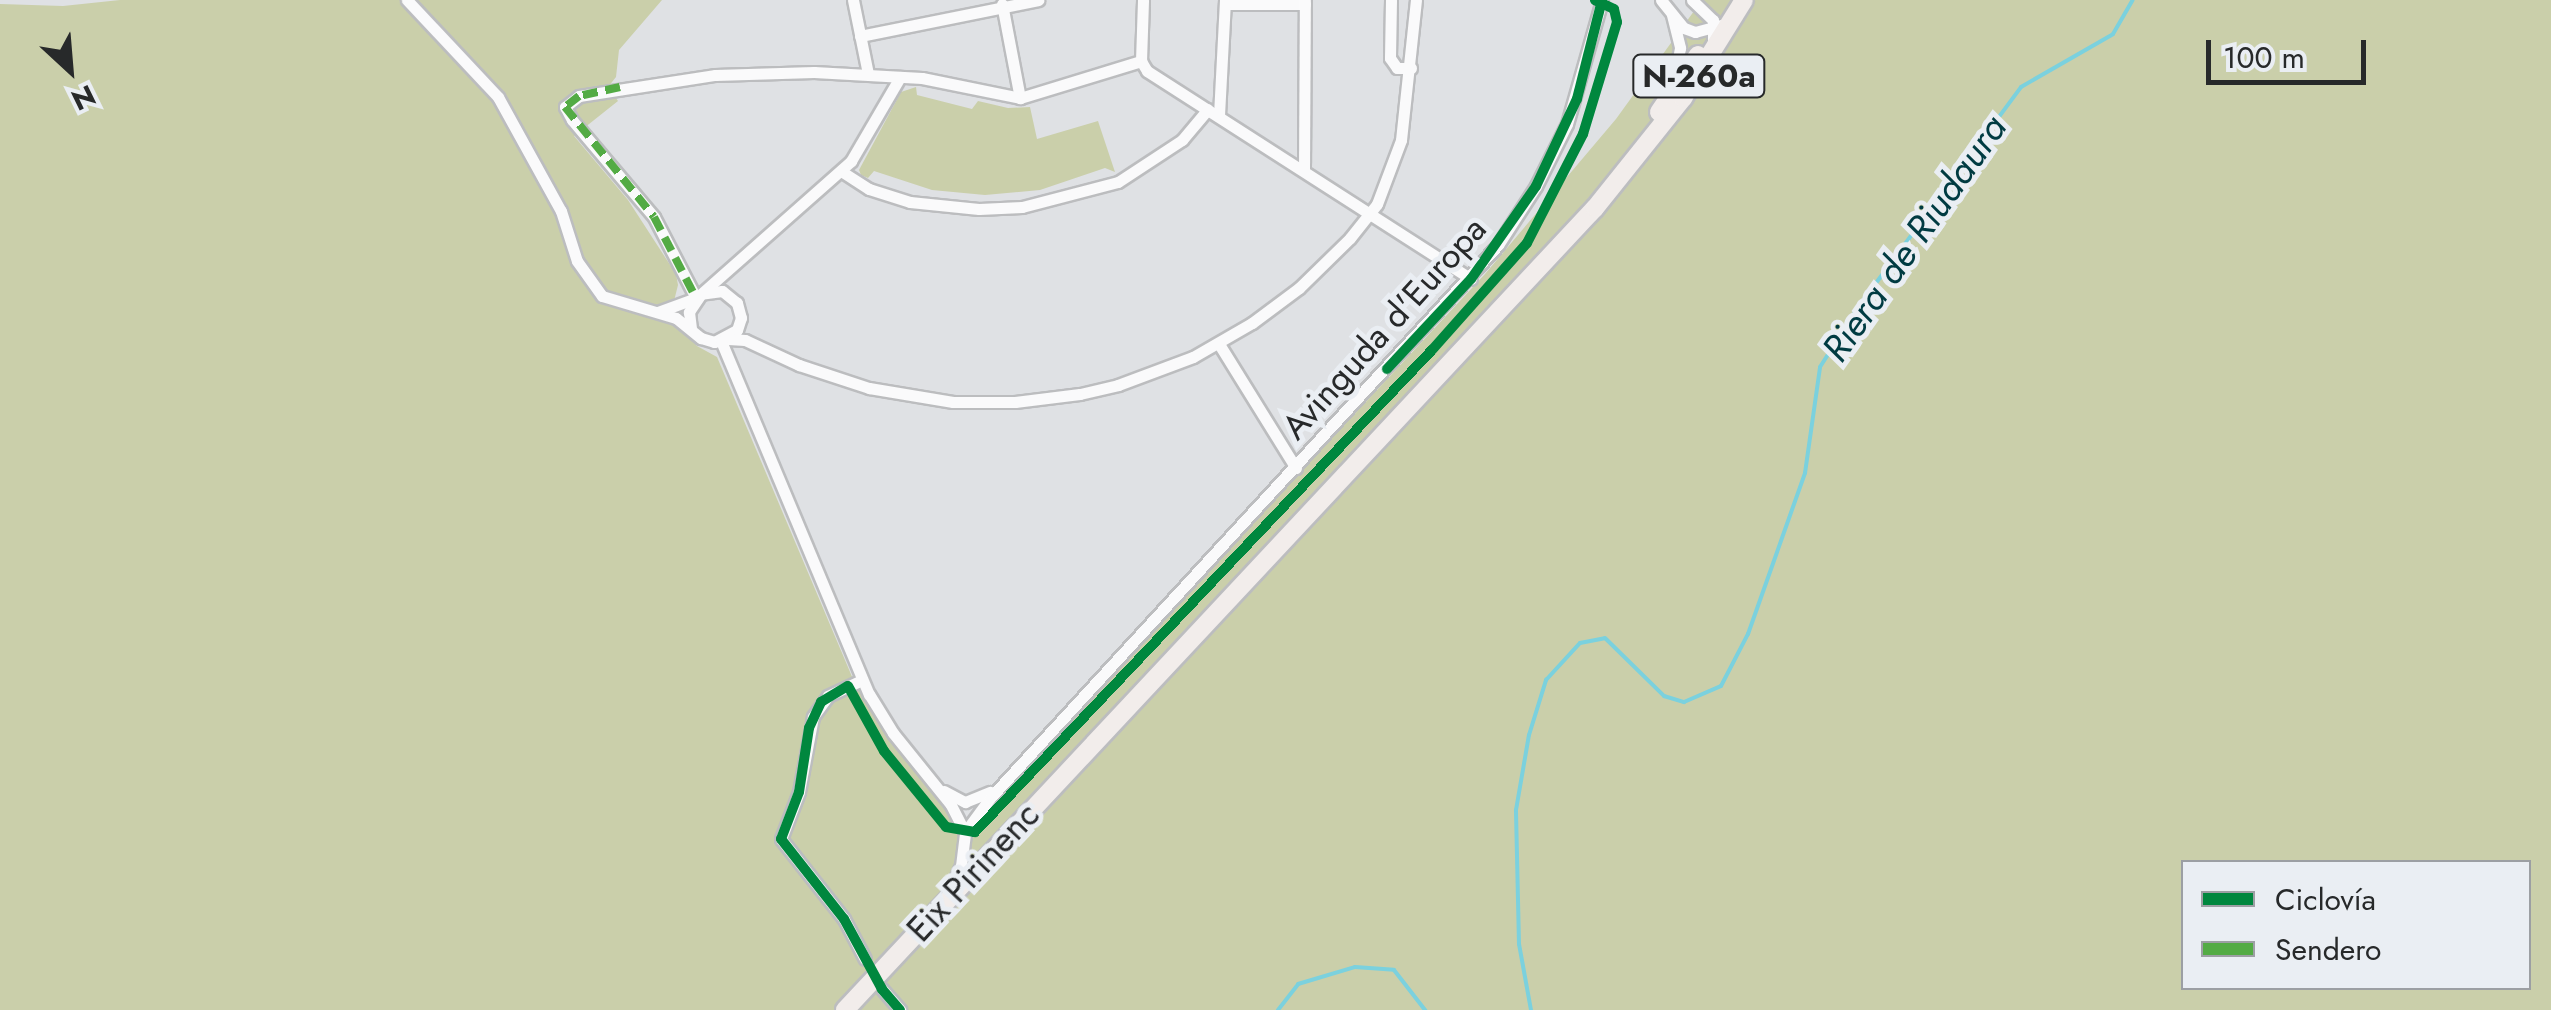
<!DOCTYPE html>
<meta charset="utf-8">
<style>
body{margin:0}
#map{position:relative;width:2551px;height:1010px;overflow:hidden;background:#dfe1e4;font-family:Jost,sans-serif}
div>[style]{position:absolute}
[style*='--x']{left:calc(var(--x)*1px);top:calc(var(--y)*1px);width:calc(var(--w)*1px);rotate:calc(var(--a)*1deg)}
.green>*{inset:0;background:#cacfaa}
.stream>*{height:4px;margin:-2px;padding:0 2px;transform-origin:2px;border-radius:2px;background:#7bd1de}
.roads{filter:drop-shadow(2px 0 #bcbdbf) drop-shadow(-2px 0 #bcbdbf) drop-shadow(0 2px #bcbdbf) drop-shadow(0 -2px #bcbdbf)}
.street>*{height:11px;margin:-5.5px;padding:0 5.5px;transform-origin:5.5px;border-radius:5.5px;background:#fafafb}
.primary>*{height:18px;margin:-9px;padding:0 9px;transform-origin:9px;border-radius:9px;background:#f2edeb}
.quiet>*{height:8px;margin-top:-4px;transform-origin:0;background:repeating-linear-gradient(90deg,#53ab44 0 15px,transparent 0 23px)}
.cycleway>*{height:10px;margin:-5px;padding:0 5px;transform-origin:5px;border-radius:5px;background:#00873e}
span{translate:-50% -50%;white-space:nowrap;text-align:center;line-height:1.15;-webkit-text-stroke:10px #eaeef3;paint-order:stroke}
.shield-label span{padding:2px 8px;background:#eaeef3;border:2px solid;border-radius:8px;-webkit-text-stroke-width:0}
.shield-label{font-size:32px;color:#27292a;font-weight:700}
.street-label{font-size:35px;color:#27292a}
.water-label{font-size:38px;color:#003b42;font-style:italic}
.legend{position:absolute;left:2181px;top:860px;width:350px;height:130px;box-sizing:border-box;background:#eaeef3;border:2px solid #9c9fa3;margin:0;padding:12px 18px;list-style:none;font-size:30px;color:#27292a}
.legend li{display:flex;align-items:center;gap:20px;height:50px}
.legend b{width:50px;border:2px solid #9c9fa3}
.north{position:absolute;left:20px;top:20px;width:100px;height:100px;-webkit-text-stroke:8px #eaeef3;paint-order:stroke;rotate:154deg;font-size:28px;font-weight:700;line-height:40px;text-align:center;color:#27292a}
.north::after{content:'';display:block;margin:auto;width:35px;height:45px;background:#27292a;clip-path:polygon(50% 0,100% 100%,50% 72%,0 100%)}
.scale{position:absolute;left:2206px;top:40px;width:160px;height:45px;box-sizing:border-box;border:5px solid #27292a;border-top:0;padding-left:12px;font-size:30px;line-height:35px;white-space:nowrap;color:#27292a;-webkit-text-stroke:8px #eaeef3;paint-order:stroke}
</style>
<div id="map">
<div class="green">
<div style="clip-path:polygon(evenodd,120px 0,662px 0,619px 50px,616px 77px,608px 87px,618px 101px,574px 136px,628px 200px,676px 274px,678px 285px,672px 309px,679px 325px,697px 346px,717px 357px,853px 679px,889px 738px,965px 832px,1485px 274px,1616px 119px,1702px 0,2551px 0,2551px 1010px,0 1010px,0 4px,63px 6px,120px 0,2184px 862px,2528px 862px,2528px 988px,2184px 988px,2184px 862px)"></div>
<div style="clip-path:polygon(916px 87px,917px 95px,972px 109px,978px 101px,1008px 108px,1030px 107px,1037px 139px,1098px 121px,1115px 172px,1105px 168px,1040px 190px,985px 195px,932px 190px,874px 171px,868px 178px,861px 175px,859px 170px,901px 92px)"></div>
</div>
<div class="stream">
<div style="--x:1278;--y:1010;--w:33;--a:-52"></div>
<div style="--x:1298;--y:984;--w:59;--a:-16.6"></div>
<div style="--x:1355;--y:967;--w:39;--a:4"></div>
<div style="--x:1394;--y:970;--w:51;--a:52.2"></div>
<div style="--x:1531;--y:1010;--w:67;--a:-100.3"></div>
<div style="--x:1519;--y:944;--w:134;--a:-91.3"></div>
<div style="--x:1516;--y:810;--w:76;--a:-80.2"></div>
<div style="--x:1529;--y:735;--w:58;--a:-72.8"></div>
<div style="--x:1546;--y:680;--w:50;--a:-47.4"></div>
<div style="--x:1580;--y:643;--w:25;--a:-11"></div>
<div style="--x:1605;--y:638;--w:83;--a:44.5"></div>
<div style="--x:1664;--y:696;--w:21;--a:17"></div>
<div style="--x:1684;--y:702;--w:40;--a:-23.4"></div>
<div style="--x:1721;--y:686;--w:59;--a:-62.6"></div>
<div style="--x:1748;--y:634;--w:171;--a:-70.5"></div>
<div style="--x:1805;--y:473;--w:107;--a:-81.9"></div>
<div style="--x:1820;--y:367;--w:72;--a:-57.4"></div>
<div style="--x:1859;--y:306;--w:272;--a:-53.5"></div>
<div style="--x:2021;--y:87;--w:106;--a:-29.9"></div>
<div style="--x:2113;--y:34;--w:39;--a:-60"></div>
</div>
<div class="roads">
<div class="street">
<div style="--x:407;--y:0;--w:133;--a:46.8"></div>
<div style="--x:498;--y:97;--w:130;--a:61.1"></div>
<div style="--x:561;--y:211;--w:52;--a:72.3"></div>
<div style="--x:577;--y:261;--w:43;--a:54.5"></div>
<div style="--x:602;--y:296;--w:77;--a:16.6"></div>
<div style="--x:676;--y:318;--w:32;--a:39"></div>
<div style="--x:701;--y:338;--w:14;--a:17"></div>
<div style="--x:714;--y:342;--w:26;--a:-28"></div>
<div style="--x:737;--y:330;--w:13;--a:-72"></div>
<div style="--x:741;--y:318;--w:16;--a:-105"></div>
<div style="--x:737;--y:303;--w:19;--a:-141"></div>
<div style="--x:722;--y:291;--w:21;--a:172"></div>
<div style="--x:701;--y:294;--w:22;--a:124"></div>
<div style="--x:689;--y:312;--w:16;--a:83"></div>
<div style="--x:853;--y:0;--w:76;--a:78.5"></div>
<div style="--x:1391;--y:0;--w:58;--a:91"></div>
<div style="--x:1390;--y:58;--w:12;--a:55"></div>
<div style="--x:1397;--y:68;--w:14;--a:0"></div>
<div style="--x:1661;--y:0;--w:36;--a:51"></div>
<div style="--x:1684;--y:28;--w:12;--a:20"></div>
<div style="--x:1695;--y:32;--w:27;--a:-15"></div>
<div style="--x:1692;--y:0;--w:29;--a:44"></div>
<div style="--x:1713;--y:20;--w:21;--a:90"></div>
<div style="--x:1002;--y:4;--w:96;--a:79.2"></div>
<div style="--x:1225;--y:4;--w:80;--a:0"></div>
<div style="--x:1672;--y:15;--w:34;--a:76"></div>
<div style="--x:1680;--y:48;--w:33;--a:101"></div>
<div style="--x:860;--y:36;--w:182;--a:-11.4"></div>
<div style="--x:1141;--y:61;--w:12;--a:59"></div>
<div style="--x:1147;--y:71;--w:385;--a:32.7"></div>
<div style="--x:1141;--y:61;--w:61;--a:-88.1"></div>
<div style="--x:1219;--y:115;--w:115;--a:-87"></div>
<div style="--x:1304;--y:170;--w:170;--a:-89.7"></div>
<div style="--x:841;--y:171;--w:33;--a:33"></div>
<div style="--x:869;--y:189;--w:43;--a:17.6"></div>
<div style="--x:910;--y:202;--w:69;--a:5.8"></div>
<div style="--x:979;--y:209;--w:43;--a:-2.7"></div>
<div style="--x:1022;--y:207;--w:99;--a:-14.6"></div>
<div style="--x:1118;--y:182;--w:77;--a:-33.3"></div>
<div style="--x:1182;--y:140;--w:40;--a:-50"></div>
<div style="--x:703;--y:292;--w:198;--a:-41.5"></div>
<div style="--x:851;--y:161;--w:97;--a:-59.7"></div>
<div style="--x:658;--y:312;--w:40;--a:-20.2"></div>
<div style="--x:696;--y:298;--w:91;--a:-117.4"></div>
<div style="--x:654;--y:217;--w:127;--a:-130.2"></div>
<div style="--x:572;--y:120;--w:15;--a:-118"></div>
<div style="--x:565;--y:107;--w:18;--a:-38"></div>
<div style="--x:579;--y:96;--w:138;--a:-8.8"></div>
<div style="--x:715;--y:75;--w:99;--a:-1.7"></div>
<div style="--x:814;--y:72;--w:108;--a:3.2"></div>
<div style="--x:922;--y:78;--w:100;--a:11.5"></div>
<div style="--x:1020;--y:98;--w:127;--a:-17"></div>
<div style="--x:728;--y:339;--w:17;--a:3"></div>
<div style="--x:745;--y:340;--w:60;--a:24.8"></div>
<div style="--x:799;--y:365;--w:74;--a:18.2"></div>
<div style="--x:869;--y:388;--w:85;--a:9.5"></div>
<div style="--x:953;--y:402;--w:62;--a:0"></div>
<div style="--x:1015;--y:402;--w:65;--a:-7"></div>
<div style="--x:1080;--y:394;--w:39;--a:-13"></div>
<div style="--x:1118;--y:385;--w:80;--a:-20.5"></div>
<div style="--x:1193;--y:357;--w:68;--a:-30"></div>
<div style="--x:1252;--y:323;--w:59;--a:-36.7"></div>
<div style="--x:1299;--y:288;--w:71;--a:-44.4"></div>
<div style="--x:1350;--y:238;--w:43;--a:-51.5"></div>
<div style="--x:1377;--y:204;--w:68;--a:-69.4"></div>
<div style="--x:1401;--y:140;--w:141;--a:-83.9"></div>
<div style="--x:721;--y:341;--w:383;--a:67.3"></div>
<div style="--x:869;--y:694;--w:46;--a:58.4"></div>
<div style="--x:893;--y:733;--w:92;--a:51.1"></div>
<div style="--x:951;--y:805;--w:30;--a:63"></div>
<div style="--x:1219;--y:344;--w:146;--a:58.2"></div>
<div style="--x:862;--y:680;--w:38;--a:155"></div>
<div style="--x:828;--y:696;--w:26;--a:126"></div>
<div style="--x:813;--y:717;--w:76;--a:100.6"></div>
<div style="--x:799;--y:792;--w:50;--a:111"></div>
<div style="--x:781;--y:839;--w:102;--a:51.8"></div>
<div style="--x:844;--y:919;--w:45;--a:62.3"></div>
<div style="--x:944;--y:791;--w:24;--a:28"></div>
<div style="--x:965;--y:802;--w:27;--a:-22"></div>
<div style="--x:951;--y:888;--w:24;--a:-66"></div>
<div style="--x:961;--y:866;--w:34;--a:-83"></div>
<div style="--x:965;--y:832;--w:42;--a:-53.7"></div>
<div style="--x:990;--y:798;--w:751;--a:-47.43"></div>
<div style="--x:1498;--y:245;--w:70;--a:-57.2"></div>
<div style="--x:1536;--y:186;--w:69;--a:-63.4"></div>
<div style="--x:1567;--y:124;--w:129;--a:-74.2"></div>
<div style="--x:882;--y:989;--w:28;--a:49"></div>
</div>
<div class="primary">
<div style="--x:1659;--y:112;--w:69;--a:-55.6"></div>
<div style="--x:845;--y:1010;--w:1098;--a:-46.92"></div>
<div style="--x:1595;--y:208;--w:141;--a:-51.3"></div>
<div style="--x:1683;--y:98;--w:115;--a:-58.1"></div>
</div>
</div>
<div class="quiet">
<div style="--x:620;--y:87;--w:42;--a:167.6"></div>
<div style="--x:579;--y:96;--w:18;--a:142"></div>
<div style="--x:565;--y:107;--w:141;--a:51"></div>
<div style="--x:654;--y:217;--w:91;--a:62.6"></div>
</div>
<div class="cycleway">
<div style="--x:1387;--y:369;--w:123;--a:-47"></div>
<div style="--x:1471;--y:279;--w:113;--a:-55"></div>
<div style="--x:1536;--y:186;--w:96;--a:-64.8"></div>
<div style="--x:1577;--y:99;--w:102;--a:-75.8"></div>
<div style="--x:900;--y:1010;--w:28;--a:-131"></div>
<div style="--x:882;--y:989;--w:80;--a:-118.5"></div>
<div style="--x:844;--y:919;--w:102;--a:-128.2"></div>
<div style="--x:781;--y:839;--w:50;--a:-69"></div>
<div style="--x:799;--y:792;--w:65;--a:-81.1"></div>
<div style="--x:809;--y:728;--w:29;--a:-65"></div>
<div style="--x:821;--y:702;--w:31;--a:-31"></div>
<div style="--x:848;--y:686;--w:74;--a:61"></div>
<div style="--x:884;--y:751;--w:98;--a:50.8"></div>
<div style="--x:946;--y:827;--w:29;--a:10"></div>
<div style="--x:975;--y:832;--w:664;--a:-46.53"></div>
<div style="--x:1432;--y:350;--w:143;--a:-48.4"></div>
<div style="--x:1527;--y:243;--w:123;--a:-62.8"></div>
<div style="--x:1583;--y:134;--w:117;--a:-73.1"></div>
<div style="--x:1617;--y:22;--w:13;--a:-103"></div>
<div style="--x:1614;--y:9;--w:21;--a:-155"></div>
</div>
<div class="shield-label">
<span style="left:1699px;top:76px">N-260a</span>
</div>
<div class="street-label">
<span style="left:1384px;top:328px;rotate:-48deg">Avinguda d'Europa</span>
<span style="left:973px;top:872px;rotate:-47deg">Eix Pirinenc</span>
</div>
<div class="water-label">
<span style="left:1914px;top:238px;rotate:-55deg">Riera de Riudaura</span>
</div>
<ul class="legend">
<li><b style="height:12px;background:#00873e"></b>Ciclovía</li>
<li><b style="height:12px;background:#53ab44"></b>Sendero</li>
</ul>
<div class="north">N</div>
<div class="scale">100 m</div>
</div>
